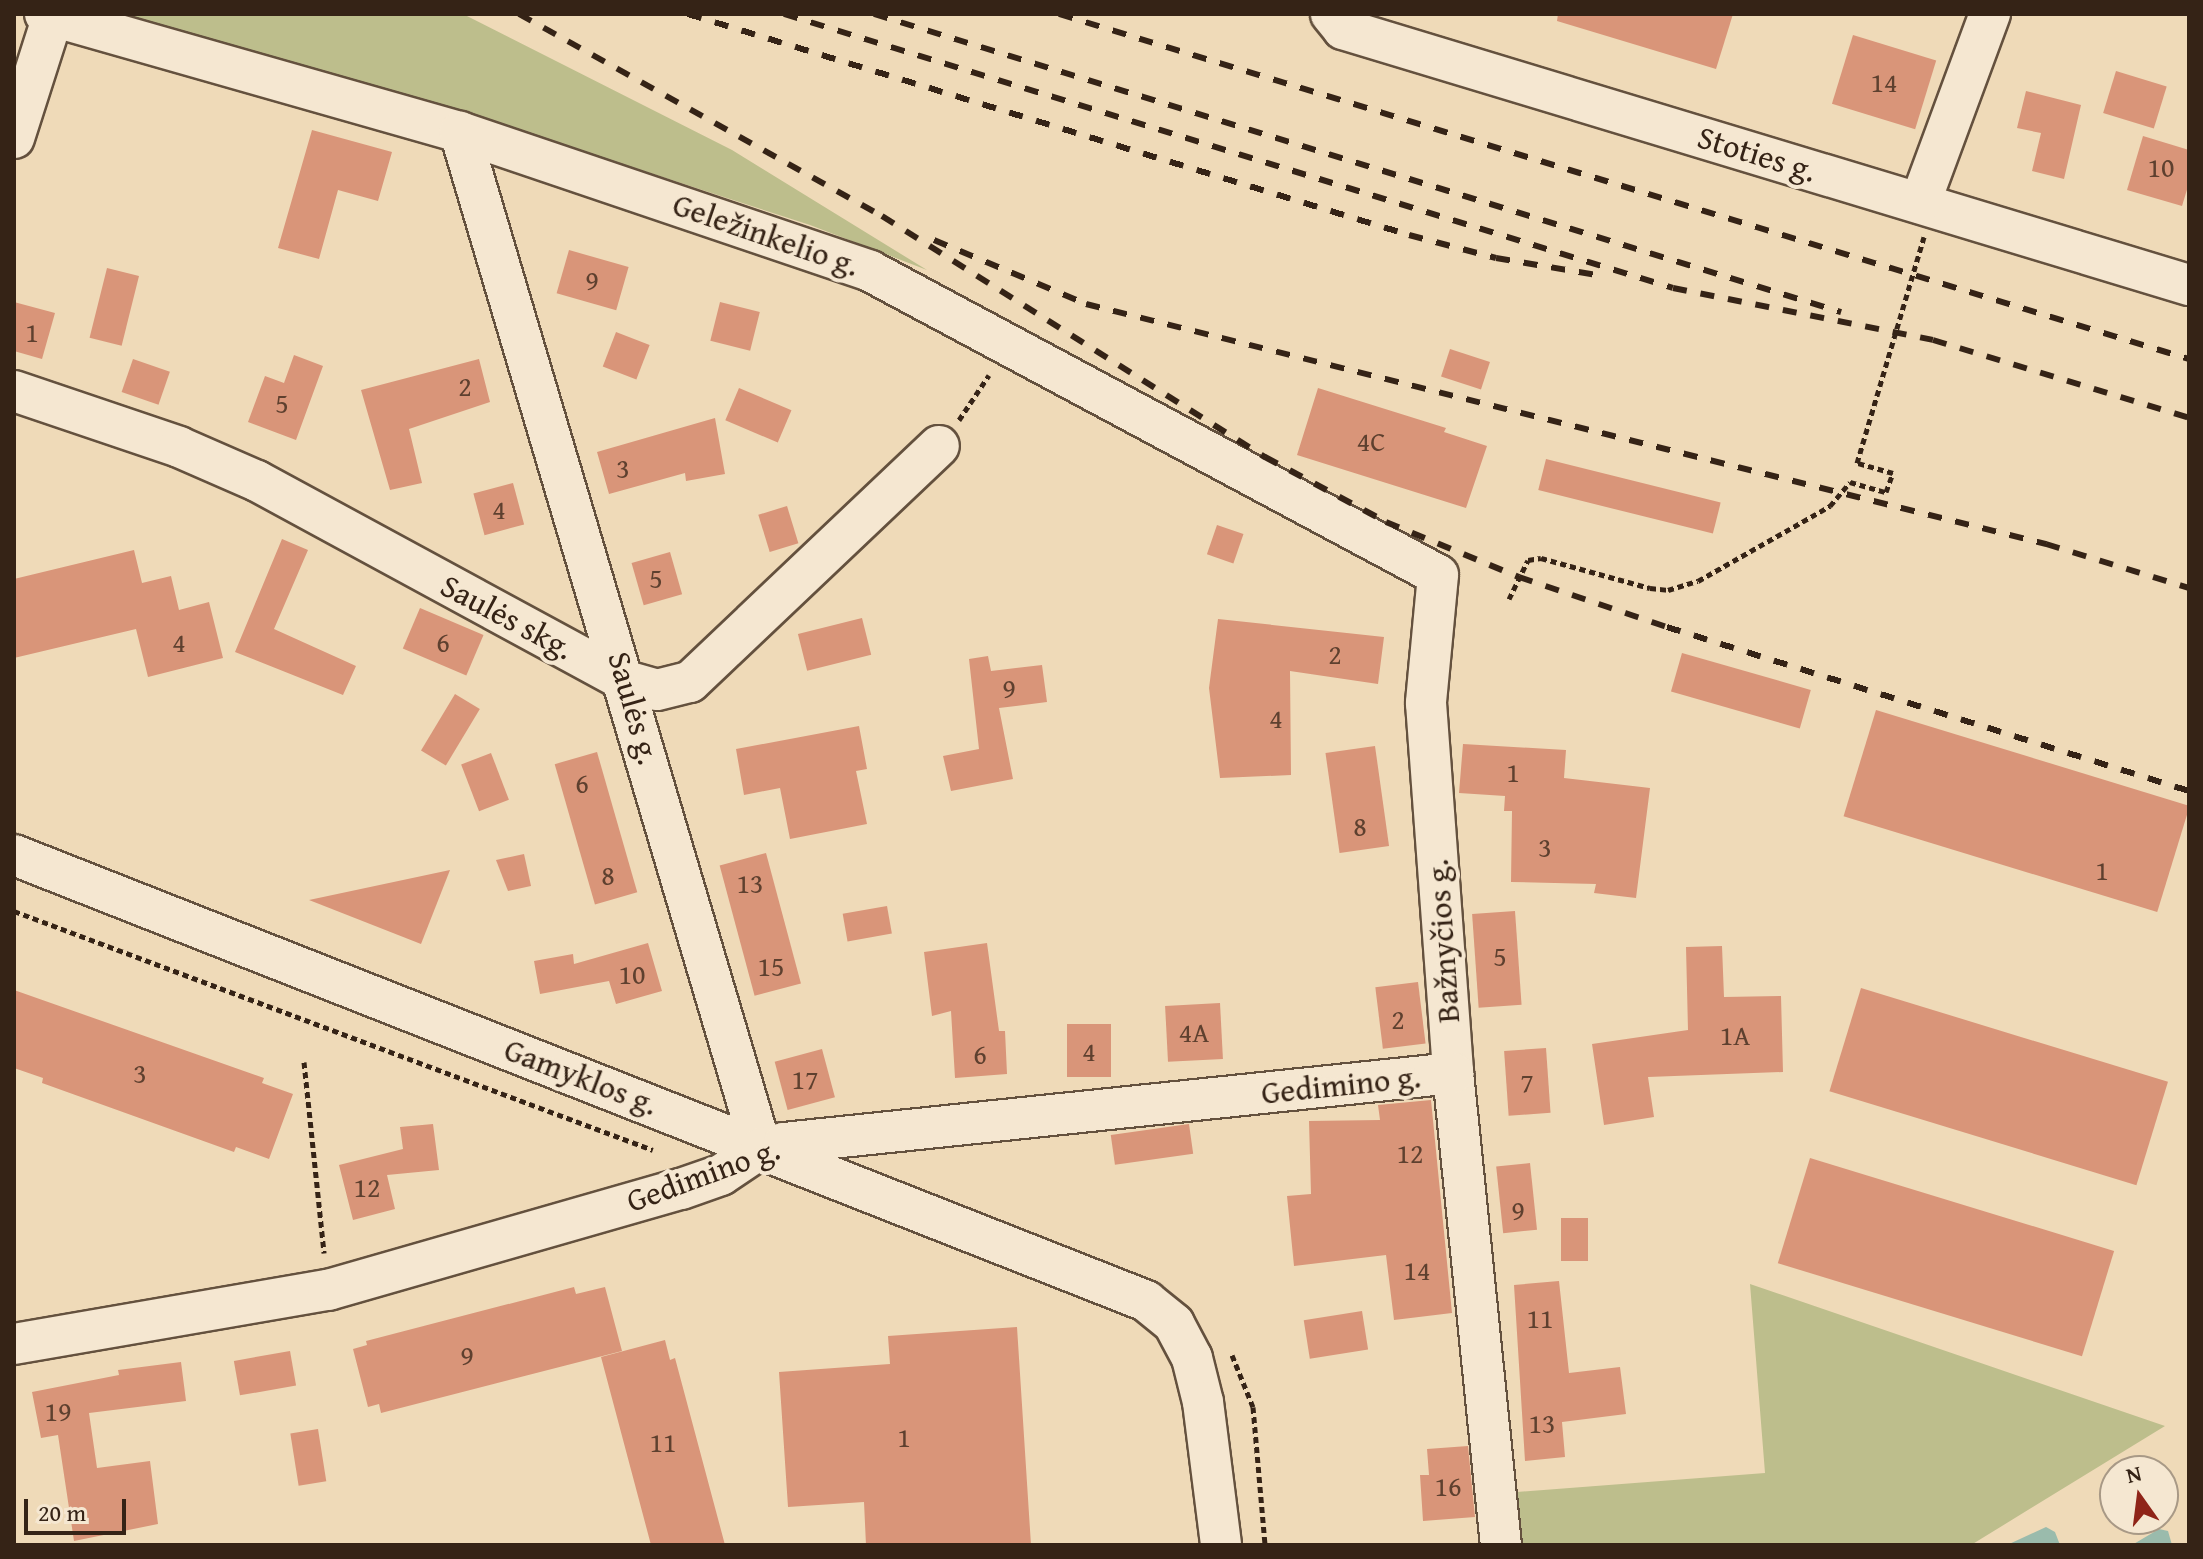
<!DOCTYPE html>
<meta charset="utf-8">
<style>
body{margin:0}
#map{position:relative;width:2203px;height:1559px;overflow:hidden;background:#efdab8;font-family:"Gentium Book Plus",serif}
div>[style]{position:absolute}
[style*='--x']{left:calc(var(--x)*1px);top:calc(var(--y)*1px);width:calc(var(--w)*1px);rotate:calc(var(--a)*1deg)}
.green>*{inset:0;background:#bdbe8c}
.water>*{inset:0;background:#9abbac}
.building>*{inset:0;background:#d99579;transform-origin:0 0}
.path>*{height:5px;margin-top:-2.5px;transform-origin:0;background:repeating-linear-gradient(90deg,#352316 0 6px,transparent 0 10px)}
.roads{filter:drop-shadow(2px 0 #64513e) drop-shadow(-2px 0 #64513e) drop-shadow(0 2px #64513e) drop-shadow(0 -2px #64513e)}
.minor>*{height:40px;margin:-20px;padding:0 20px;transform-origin:20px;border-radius:20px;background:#f5e7d1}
.rail>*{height:6px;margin-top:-3px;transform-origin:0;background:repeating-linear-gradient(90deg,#352316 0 14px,transparent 0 28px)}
.path-bridge>*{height:5px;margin-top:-2.5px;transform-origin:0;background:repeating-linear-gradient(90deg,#352316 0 6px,transparent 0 10px)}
span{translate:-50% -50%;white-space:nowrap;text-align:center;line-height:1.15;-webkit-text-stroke:8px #f5e7d1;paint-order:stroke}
.number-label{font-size:28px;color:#5e402f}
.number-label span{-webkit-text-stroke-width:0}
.street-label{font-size:32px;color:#352316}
.frame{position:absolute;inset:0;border:16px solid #352316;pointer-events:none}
.north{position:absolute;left:2099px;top:1455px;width:80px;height:80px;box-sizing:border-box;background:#f5e7d1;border:2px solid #a89986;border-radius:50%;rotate:346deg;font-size:22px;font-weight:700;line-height:32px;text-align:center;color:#352316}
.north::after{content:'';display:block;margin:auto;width:28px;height:36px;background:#8f2418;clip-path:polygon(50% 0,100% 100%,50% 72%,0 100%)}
.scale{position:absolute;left:24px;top:1499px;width:102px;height:36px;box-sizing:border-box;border:4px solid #352316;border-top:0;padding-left:10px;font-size:24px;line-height:28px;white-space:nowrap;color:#352316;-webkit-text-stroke:6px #f5e7d1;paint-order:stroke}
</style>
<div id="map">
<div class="green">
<div style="clip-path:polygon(124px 14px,463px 14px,732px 150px,927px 270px,810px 225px,465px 113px)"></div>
<div style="clip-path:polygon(1750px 1284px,2165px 1426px,1971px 1545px,1522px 1545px,1517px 1492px,1765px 1473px)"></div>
</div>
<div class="water">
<div style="clip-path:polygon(2046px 1527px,2055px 1532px,2060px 1545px,2007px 1545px)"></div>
<div style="clip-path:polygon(2159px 1529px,2168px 1531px,2172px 1545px,2132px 1545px)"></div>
</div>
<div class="building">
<div style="clip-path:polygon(1558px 14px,1733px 14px,1716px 69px,1557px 21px)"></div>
<div style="left:1853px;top:35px;width:87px;height:72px;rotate:17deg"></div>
<div style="left:2116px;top:71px;width:53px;height:44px;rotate:17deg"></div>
<div style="clip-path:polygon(2026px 91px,2081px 105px,2064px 179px,2032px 171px,2041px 133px,2017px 128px)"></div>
<div style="clip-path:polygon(312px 130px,392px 152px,378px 201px,338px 190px,319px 259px,278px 248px)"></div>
<div style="clip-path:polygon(2143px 136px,2189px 150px,2189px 183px,2182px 206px,2127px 190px)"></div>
<div style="left:569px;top:250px;width:62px;height:45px;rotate:16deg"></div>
<div style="left:107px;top:268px;width:33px;height:72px;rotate:14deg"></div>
<div style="clip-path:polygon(14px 302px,55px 313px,42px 359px,14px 351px)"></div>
<div style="left:720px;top:302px;width:41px;height:40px;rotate:14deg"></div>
<div style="left:616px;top:332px;width:36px;height:37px;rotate:21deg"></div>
<div style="left:1450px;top:349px;width:42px;height:29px;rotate:18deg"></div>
<div style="clip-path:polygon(294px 355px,323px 366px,296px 440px,248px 422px,265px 376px,284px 383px)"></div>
<div style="left:133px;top:359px;width:39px;height:35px;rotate:19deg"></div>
<div style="clip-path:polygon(479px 359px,490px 402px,409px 429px,422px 483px,390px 490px,361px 390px)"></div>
<div style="left:739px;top:388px;width:57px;height:35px;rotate:23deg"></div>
<div style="clip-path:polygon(1318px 388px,1446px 428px,1444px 432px,1487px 446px,1466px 508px,1297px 455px)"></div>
<div style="clip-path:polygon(715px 418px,725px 474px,686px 481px,685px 473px,609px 494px,597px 452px)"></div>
<div style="left:1546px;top:459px;width:180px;height:32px;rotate:14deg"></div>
<div style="left:513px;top:483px;width:43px;height:41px;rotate:75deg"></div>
<div style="left:787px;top:506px;width:39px;height:30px;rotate:73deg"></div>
<div style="left:1217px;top:525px;width:28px;height:31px;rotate:19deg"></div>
<div style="clip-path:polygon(282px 539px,308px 550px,274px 629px,356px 666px,343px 695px,235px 652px)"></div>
<div style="clip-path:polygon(134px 550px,142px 583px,171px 576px,179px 610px,209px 602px,223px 658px,148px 677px,136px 629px,14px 658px,14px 579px)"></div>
<div style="left:670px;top:552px;width:44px;height:40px;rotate:74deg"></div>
<div style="left:420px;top:608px;width:69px;height:44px;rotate:23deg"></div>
<div style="left:862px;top:618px;width:38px;height:66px;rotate:76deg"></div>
<div style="clip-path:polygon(1218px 619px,1384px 637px,1378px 684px,1290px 671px,1291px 775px,1220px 778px,1209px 688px)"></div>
<div style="left:1682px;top:653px;width:134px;height:40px;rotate:16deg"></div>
<div style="clip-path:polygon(988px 656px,991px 671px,1042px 665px,1047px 702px,999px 708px,1013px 779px,951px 791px,943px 756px,979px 749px,969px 659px)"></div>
<div style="left:455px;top:694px;width:29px;height:66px;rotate:31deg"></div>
<div style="left:1876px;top:710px;width:328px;height:111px;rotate:17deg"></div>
<div style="clip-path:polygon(859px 726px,867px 769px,856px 771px,867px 824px,790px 839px,780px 788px,744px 795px,736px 749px)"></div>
<div style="clip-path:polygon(1463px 744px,1566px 750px,1564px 778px,1650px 788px,1636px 898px,1594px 893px,1596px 884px,1511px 882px,1512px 811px,1504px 811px,1505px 796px,1459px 793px)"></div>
<div style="left:1375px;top:746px;width:101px;height:50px;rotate:82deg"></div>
<div style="left:597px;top:752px;width:146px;height:44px;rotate:74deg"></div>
<div style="left:491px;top:753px;width:50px;height:32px;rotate:69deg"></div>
<div style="left:766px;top:853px;width:135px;height:48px;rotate:75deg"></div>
<div style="clip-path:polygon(524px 854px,531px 886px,508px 891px,496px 860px)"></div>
<div style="clip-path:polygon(450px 870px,421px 944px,309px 900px)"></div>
<div style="left:887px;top:906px;width:28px;height:45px;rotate:80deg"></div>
<div style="left:1515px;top:911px;width:94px;height:43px;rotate:86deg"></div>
<div style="clip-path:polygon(648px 943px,662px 991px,616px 1004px,609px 981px,540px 994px,534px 961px,573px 954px,574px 964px)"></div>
<div style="clip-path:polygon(987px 943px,999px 1031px,1005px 1031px,1007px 1074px,955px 1078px,951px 1011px,932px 1016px,924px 952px)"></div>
<div style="clip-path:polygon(1722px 946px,1724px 997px,1781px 996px,1783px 1072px,1648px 1077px,1654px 1117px,1604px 1125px,1592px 1044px,1688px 1030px,1686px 947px)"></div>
<div style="left:1418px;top:982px;width:62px;height:43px;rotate:83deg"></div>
<div style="left:1861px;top:988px;width:321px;height:108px;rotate:17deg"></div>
<div style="clip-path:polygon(14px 990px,264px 1078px,262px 1083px,293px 1094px,269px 1159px,236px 1147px,234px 1152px,42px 1083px,43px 1078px,14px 1068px)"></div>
<div style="left:1220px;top:1003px;width:56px;height:55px;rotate:87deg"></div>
<div style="left:1111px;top:1024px;width:53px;height:44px;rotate:90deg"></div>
<div style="left:1546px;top:1048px;width:65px;height:42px;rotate:86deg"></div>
<div style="left:822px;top:1049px;width:50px;height:49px;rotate:75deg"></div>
<div style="clip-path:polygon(1431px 1100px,1452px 1313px,1394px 1320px,1386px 1255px,1294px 1266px,1287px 1196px,1311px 1194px,1309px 1121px,1380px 1120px,1378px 1105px)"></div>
<div style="clip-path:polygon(433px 1124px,439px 1170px,387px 1175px,395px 1209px,353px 1220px,339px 1165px,403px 1149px,400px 1127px)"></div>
<div style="left:1189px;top:1124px;width:30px;height:79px;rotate:82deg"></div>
<div style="left:1810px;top:1158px;width:318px;height:110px;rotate:17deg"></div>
<div style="left:1530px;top:1163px;width:67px;height:34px;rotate:84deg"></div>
<div style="left:1561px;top:1218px;width:27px;height:43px"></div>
<div style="clip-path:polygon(1559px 1281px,1569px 1373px,1620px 1367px,1626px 1414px,1562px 1422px,1565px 1457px,1525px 1461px,1514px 1285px)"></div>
<div style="clip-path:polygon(574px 1287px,576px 1294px,605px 1287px,622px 1351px,381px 1413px,379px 1404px,368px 1407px,353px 1349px,367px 1345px,366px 1341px)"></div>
<div style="left:1362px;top:1311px;width:39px;height:59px;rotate:81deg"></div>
<div style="clip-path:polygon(1017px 1327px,1031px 1545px,866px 1545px,864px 1502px,788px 1507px,779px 1372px,890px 1364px,888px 1336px)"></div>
<div style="clip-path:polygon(665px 1340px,670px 1360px,675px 1358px,725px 1545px,651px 1545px,601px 1357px)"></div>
<div style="left:290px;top:1351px;width:35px;height:57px;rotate:80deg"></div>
<div style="clip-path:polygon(181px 1362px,186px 1401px,89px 1413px,97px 1468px,150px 1461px,158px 1524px,74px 1541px,58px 1435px,41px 1438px,32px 1392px,119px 1375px,118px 1370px)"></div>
<div style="left:318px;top:1429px;width:53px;height:28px;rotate:81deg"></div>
<div style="clip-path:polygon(1468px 1446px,1475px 1517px,1423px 1521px,1420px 1475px,1429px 1475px,1427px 1449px)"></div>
</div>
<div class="path">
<div style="--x:959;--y:420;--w:54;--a:-56.3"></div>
<div style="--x:1509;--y:599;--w:43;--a:-64"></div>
<div style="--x:1528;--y:560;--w:13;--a:-9"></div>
<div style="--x:1541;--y:558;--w:113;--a:15.4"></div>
<div style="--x:1650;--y:588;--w:18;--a:6"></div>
<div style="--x:1668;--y:590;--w:31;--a:-17"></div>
<div style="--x:1698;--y:581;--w:152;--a:-29.6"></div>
<div style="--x:1830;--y:506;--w:31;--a:-50"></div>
<div style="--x:1850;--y:482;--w:37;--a:16"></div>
<div style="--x:1886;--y:492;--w:20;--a:-70"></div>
<div style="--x:1893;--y:473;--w:37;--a:-164"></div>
<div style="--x:14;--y:911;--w:682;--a:20.51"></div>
<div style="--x:304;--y:1062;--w:192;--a:84"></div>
<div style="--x:1232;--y:1355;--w:56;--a:68"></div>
<div style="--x:1253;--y:1407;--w:139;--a:85"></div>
</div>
<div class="roads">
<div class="minor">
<div style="--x:45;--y:14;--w:431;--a:15.9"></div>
<div style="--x:460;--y:132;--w:433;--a:18.7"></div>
<div style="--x:870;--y:271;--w:644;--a:28.16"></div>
<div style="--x:1438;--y:575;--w:129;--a:95.4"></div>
<div style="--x:1426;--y:703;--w:371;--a:85.8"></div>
<div style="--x:1453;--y:1073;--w:474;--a:84.2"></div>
<div style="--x:1331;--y:14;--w:19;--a:51"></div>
<div style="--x:1343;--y:29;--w:884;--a:16.84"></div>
<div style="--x:460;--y:132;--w:1060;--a:73.5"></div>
<div style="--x:14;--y:138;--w:128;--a:-72.3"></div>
<div style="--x:1920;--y:203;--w:202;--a:-69.7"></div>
<div style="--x:14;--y:391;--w:174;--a:18.7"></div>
<div style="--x:179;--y:447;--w:85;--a:23.6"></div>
<div style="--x:257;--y:481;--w:420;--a:28.5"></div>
<div style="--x:626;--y:681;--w:32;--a:16"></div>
<div style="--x:657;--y:690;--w:34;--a:-14"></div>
<div style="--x:690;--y:682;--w:343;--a:-43.5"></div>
<div style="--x:14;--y:855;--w:1217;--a:21.5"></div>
<div style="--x:1146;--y:1301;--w:36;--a:39"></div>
<div style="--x:1174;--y:1324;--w:38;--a:62"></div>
<div style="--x:1192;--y:1358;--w:45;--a:76"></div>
<div style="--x:1203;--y:1402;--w:144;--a:82.8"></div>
<div style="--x:14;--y:1344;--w:319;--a:-9.8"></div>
<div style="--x:328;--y:1290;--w:367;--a:-16"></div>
<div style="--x:681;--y:1189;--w:42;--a:-19.3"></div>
<div style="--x:721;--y:1175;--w:48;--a:-34"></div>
<div style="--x:761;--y:1148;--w:24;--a:-12"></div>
<div style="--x:784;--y:1143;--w:673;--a:-5.97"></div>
</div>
</div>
<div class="rail">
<div style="--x:519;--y:14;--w:415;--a:29.1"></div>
<div style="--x:882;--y:216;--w:453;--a:32.2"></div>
<div style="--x:1265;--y:457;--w:137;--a:28.2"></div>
<div style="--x:1386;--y:522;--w:144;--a:22.5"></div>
<div style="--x:1519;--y:577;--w:156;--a:18.7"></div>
<div style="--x:1667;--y:627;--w:547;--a:17.44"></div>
<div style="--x:688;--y:14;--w:754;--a:17.04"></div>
<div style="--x:1409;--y:235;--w:90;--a:14.8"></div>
<div style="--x:1496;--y:258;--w:108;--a:9.6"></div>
<div style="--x:784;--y:14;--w:930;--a:17.13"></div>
<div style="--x:1673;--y:288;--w:265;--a:11.3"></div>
<div style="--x:1933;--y:340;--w:268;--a:16.9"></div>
<div style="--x:874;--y:14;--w:1012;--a:17.13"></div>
<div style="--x:1059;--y:14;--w:1181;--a:16.98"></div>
<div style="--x:934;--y:240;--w:165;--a:22.8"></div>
<div style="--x:1086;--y:304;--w:990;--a:14.04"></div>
<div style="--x:2046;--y:544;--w:150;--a:17.1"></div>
</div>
<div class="path-bridge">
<div style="--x:1857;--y:463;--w:236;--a:-73.5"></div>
</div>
<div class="number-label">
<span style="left:1884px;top:82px">14</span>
<span style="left:2161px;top:167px">10</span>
<span style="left:592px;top:280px">9</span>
<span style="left:32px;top:332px">1</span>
<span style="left:465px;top:386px">2</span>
<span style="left:282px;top:403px">5</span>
<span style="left:1371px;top:441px">4C</span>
<span style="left:623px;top:468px">3</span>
<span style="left:499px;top:509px">4</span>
<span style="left:656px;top:578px">5</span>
<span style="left:179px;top:642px">4</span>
<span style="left:443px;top:642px">6</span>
<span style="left:1335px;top:654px">2</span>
<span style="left:1009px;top:688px">9</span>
<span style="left:1276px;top:718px">4</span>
<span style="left:1513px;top:772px">1</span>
<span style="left:582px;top:783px">6</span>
<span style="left:1360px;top:826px">8</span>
<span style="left:1545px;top:847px">3</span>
<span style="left:2102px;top:870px">1</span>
<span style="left:608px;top:875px">8</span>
<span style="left:750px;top:883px">13</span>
<span style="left:1500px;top:956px">5</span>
<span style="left:771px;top:966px">15</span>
<span style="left:632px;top:974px">10</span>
<span style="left:1398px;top:1019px">2</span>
<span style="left:1194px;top:1032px">4A</span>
<span style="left:1735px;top:1035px">1A</span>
<span style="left:1089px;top:1051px">4</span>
<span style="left:980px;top:1054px">6</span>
<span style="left:140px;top:1073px">3</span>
<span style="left:805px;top:1079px">17</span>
<span style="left:1527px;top:1082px">7</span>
<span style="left:1410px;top:1153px">12</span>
<span style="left:367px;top:1187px">12</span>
<span style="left:1518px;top:1210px">9</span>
<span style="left:1417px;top:1270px">14</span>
<span style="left:1540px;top:1318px">11</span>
<span style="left:467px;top:1355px">9</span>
<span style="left:58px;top:1411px">19</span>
<span style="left:1542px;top:1423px">13</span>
<span style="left:904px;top:1437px">1</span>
<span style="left:663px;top:1442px">11</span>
<span style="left:1448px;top:1486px">16</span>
</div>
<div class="street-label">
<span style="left:1757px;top:154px;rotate:17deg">Stoties g.</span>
<span style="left:766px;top:235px;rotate:19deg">Geležinkelio g.</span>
<span style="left:507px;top:617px;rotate:28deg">Saulės skg.</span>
<span style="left:634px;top:708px;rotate:74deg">Saulės g.</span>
<span style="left:1443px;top:941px;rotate:-94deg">Bažnyčios g.</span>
<span style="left:581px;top:1077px;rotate:21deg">Gamyklos g.</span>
<span style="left:1341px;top:1085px;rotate:-6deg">Gedimino g.</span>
<span style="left:703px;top:1175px;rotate:-20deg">Gedimino g.</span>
</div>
<div class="frame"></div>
<div class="north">N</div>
<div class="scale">20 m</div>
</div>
